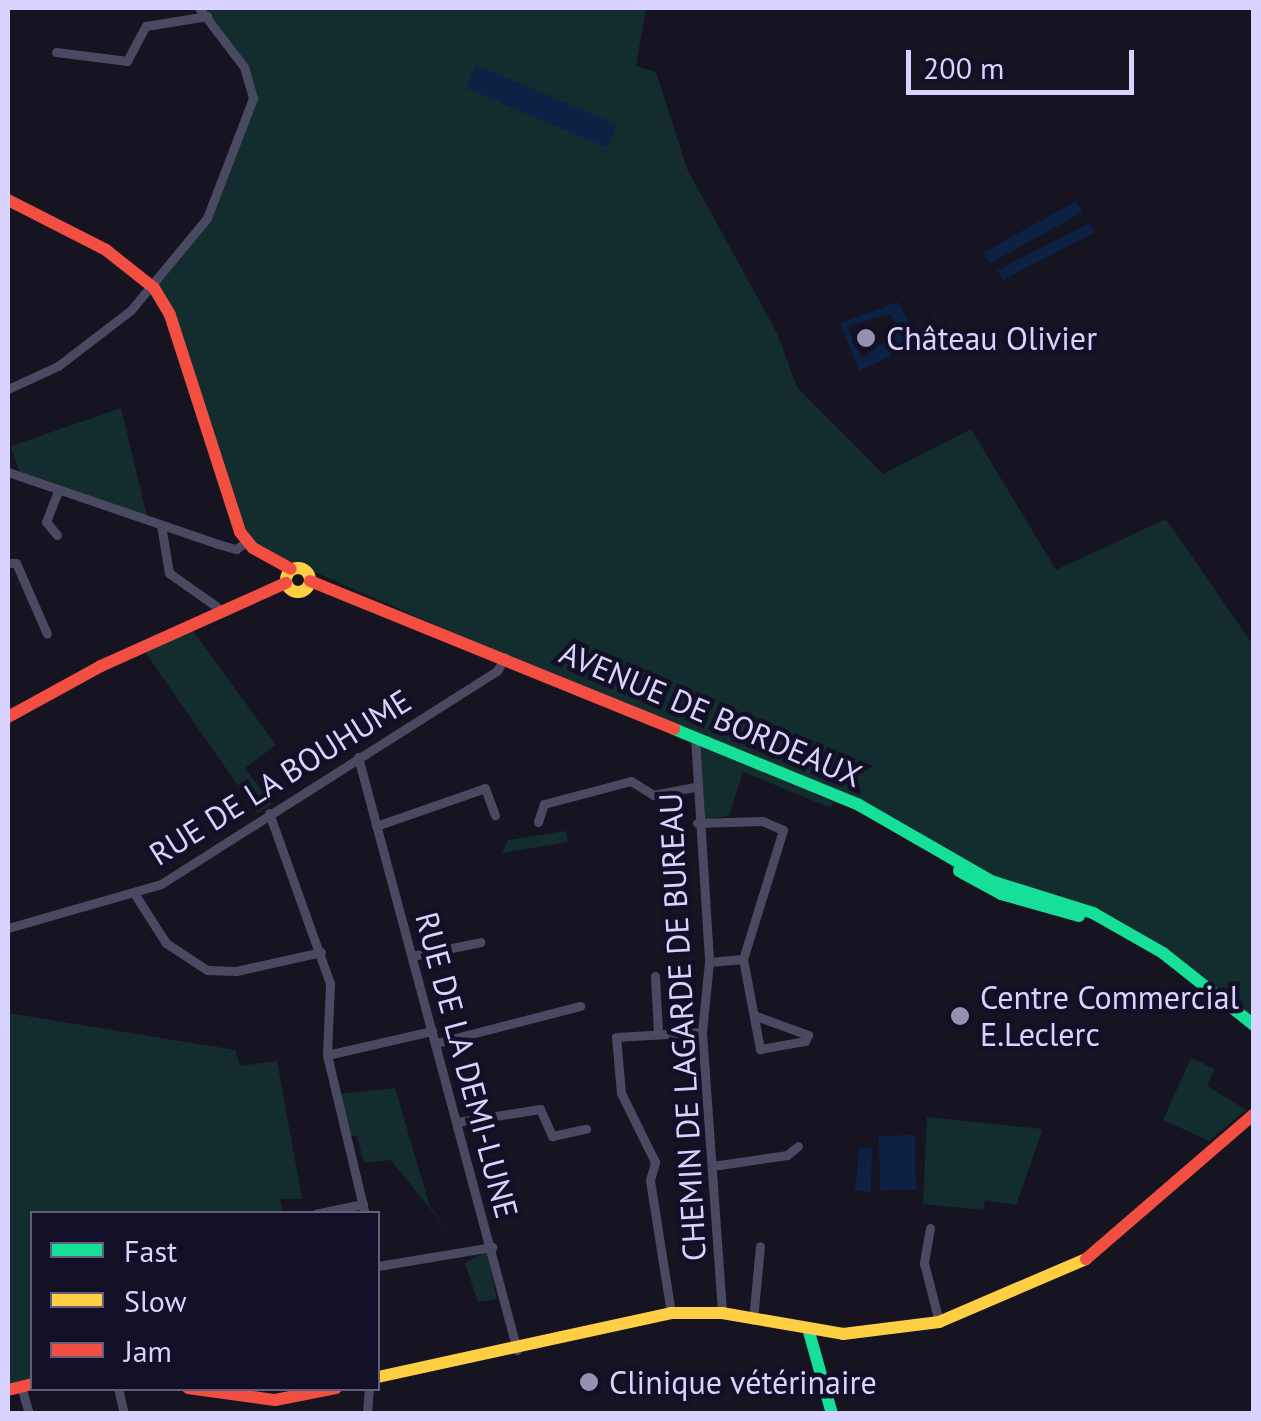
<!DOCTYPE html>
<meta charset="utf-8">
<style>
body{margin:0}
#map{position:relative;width:1261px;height:1421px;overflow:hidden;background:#161421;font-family:"PT Sans",sans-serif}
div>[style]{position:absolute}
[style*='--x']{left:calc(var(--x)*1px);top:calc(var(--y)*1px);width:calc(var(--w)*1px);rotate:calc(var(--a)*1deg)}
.green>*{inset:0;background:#132c2d}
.water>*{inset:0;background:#0d2144;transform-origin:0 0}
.street>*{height:9px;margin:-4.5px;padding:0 4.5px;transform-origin:4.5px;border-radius:4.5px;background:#4a4962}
.fast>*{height:12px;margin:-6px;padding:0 6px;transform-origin:6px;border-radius:6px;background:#16e098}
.slow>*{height:12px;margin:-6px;padding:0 6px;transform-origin:6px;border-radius:6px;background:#ffcf43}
.slow>.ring{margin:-6px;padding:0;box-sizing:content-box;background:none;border:12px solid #ffcf43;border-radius:50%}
.jam>*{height:12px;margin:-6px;padding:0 6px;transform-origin:6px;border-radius:6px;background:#f24e42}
.dots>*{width:28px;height:28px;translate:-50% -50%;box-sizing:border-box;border:5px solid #130f26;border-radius:50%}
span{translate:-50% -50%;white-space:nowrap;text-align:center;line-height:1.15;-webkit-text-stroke:9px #130f26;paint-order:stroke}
.poi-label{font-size:32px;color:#d9d4ff}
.left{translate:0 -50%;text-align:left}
.street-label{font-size:32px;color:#d9d4ff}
.frame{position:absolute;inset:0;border:10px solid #d9d4ff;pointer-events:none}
.legend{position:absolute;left:30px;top:1211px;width:350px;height:180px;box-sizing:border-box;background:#130f26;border:2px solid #625e7d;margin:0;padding:12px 18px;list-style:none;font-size:30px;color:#d9d4ff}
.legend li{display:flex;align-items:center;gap:20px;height:50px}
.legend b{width:50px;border:2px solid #625e7d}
.scale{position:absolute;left:906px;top:50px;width:228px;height:45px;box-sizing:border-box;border:5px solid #d9d4ff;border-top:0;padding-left:12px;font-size:30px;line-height:35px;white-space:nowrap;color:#d9d4ff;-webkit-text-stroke:8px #130f26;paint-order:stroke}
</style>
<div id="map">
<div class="green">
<div style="clip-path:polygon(199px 8px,646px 8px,636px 66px,656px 72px,687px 169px,777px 333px,797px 387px,883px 474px,971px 429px,1056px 570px,1166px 519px,1253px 645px,1253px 1025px,1163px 953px,1117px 928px,974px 883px,894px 826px,246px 542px,154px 288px,207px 218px,252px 98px,243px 67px)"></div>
<div style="clip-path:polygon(121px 408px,147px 516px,20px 473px,11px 446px)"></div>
<div style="clip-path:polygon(191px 628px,276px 745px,245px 768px,272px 804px,257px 813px,145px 652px)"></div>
<div style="clip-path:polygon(700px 746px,833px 802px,831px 808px,743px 772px,729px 816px,705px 819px)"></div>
<div style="clip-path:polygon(566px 831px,568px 842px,502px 853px,508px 840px)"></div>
<div style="clip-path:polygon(8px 1013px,235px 1050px,240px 1066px,277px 1061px,302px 1199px,280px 1199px,283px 1213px,32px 1214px,32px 1384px,8px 1390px)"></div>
<div style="clip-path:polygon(1191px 1058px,1215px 1069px,1207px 1086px,1246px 1110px,1209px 1141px,1163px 1120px)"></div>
<div style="clip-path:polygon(395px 1088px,430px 1207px,459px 1245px,391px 1160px,364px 1163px,357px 1136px,350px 1136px,340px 1094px)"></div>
<div style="clip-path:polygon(927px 1117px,1043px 1129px,1016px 1205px,985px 1200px,983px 1210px,923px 1204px)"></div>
<div style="clip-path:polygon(487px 1251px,497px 1299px,478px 1302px,465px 1263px)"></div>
</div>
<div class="water">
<div style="left:476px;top:65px;width:153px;height:25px;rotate:23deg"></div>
<div style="left:1076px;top:201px;width:13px;height:106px;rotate:61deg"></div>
<div style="left:1090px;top:223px;width:11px;height:104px;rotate:63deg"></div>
<div style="clip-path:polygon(evenodd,898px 302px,912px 330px,889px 357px,859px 371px,840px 323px,898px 302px,890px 314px,900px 331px,862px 358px,847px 326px,890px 314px)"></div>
<div style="left:915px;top:1135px;width:55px;height:36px;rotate:89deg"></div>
<div style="clip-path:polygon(859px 1148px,872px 1148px,871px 1192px,855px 1191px)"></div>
</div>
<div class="street">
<div style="--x:56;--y:52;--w:72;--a:7.2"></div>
<div style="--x:127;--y:61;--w:40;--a:-62"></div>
<div style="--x:146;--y:26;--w:62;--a:-9.3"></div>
<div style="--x:8;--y:389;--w:55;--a:-24.7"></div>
<div style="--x:58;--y:366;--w:92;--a:-37.5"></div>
<div style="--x:131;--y:310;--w:119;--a:-50.4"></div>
<div style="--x:207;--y:218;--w:129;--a:-69"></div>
<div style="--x:253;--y:98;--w:32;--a:-106"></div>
<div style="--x:244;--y:67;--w:74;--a:-127.3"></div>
<div style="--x:8;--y:472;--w:222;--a:18.9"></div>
<div style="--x:218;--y:544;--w:19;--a:16"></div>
<div style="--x:236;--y:549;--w:12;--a:-35"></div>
<div style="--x:161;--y:525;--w:49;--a:80.5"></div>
<div style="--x:169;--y:573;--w:62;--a:35.2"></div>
<div style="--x:57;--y:535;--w:17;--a:-130"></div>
<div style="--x:46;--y:522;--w:34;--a:-69"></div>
<div style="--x:8;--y:563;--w:8;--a:0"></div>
<div style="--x:16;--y:563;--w:77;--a:66.4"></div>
<div style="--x:695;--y:737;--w:225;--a:86.4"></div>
<div style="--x:709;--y:962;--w:70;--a:95.7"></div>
<div style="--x:702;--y:1032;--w:282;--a:85.9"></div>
<div style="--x:358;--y:757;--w:614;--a:74.99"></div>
<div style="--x:269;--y:813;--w:181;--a:70.3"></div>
<div style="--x:330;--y:983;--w:72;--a:92.4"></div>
<div style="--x:327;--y:1055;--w:163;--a:76.6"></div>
<div style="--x:538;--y:822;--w:19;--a:-72"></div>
<div style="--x:544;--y:804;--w:90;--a:-14.8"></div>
<div style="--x:631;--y:781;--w:26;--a:32"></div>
<div style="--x:653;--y:795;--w:43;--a:-10.8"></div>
<div style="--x:697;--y:823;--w:65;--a:-1.8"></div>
<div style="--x:762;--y:821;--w:23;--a:23"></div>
<div style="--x:783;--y:830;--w:135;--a:107.2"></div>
<div style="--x:743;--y:959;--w:34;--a:175"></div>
<div style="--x:376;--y:826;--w:115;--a:-19.2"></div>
<div style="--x:485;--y:788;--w:29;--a:70"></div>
<div style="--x:134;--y:893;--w:59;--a:57.4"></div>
<div style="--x:166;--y:943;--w:49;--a:33.4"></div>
<div style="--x:207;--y:970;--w:29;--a:2"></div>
<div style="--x:236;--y:971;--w:87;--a:-12.6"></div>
<div style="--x:8;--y:928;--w:159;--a:-16"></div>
<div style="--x:161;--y:884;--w:398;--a:-32.4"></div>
<div style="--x:497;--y:671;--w:16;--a:-60"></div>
<div style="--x:412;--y:956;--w:70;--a:-11.5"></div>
<div style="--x:743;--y:959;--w:92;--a:79.3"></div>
<div style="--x:760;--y:1049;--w:46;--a:-10.1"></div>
<div style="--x:805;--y:1041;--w:7;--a:-63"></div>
<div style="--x:808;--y:1035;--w:55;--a:-159.9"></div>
<div style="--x:655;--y:976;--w:58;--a:87"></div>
<div style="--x:436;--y:1043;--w:149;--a:-14.4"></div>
<div style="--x:327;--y:1055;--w:108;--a:-12.9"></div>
<div style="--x:457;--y:1122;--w:84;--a:-8.9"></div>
<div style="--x:540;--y:1109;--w:30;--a:66"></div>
<div style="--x:552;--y:1136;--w:35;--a:-12"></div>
<div style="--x:712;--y:1166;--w:76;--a:-8.3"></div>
<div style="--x:787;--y:1155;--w:14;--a:-39"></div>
<div style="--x:315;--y:1214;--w:49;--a:-11.8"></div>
<div style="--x:930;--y:1228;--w:36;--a:100"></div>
<div style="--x:924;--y:1263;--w:61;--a:75.7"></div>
<div style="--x:378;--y:1266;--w:116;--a:-9.5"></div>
<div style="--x:671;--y:1313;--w:135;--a:-99"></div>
<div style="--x:650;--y:1180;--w:19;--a:-74"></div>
<div style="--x:655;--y:1162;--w:77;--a:-116.2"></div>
<div style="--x:621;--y:1093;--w:56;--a:-95.1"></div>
<div style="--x:616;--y:1037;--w:86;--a:-3.3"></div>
<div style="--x:753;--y:1320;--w:74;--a:-84.6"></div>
<div style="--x:21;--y:1386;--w:29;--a:74"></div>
<div style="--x:118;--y:1388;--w:27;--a:77"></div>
<div style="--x:367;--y:1414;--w:26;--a:-86"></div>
</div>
<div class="fast">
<div style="--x:674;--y:729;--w:200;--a:22.3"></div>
<div style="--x:859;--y:805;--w:152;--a:29.9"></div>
<div style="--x:991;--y:881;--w:107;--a:17.4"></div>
<div style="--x:1093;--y:913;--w:81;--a:29.7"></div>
<div style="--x:1163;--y:953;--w:116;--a:38.4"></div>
<div style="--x:959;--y:871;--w:48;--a:28.7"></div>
<div style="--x:1001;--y:894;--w:81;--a:15.8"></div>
<div style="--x:809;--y:1332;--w:85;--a:74.3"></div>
</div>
<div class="slow">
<div class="ring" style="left:286px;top:568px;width:12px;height:12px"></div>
<div style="--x:378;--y:1377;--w:300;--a:-12.3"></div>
<div style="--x:671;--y:1313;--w:51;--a:0"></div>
<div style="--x:722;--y:1313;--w:123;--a:9.8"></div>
<div style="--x:843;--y:1334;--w:97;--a:-7.1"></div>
<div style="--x:939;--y:1322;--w:160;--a:-23.2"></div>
</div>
<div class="jam">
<div style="--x:8;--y:200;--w:110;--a:27"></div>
<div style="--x:106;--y:250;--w:61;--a:38.4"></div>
<div style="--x:154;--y:288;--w:31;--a:59"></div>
<div style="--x:170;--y:315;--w:228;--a:72.1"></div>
<div style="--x:240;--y:532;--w:21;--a:51"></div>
<div style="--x:253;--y:548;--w:43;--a:28.9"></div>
<div style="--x:310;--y:581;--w:393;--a:22.1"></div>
<div style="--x:8;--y:717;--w:106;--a:-28.7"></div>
<div style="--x:101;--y:666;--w:203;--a:-24.2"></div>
<div style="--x:1086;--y:1259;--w:222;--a:-40.8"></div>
<div style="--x:188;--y:1388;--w:88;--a:7.9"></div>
<div style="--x:275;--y:1400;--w:62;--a:-11.1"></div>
<div style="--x:8;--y:1390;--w:25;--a:-14"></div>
</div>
<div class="dots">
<div style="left:866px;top:338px;background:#9591b1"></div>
<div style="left:960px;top:1016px;background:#9591b1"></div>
<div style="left:589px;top:1382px;background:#9591b1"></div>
</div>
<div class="poi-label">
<span class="left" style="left:886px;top:338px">Château Olivier</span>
<span class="left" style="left:980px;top:1016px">Centre Commercial<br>E.Leclerc</span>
<span class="left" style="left:609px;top:1382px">Clinique vétérinaire</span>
</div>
<div class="street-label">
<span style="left:711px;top:714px;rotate:23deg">AVENUE DE BORDEAUX</span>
<span style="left:280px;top:777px;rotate:-32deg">RUE DE LA BOUHUME</span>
<span style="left:682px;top:1027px;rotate:-93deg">CHEMIN DE LAGARDE DE BUREAU</span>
<span style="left:467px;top:1065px;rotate:75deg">RUE DE LA DEMI-LUNE</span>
</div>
<div class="frame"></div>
<ul class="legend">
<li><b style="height:12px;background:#16e098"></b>Fast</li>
<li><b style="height:12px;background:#ffcf43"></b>Slow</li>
<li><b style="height:12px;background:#f24e42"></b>Jam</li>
</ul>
<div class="scale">200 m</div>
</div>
